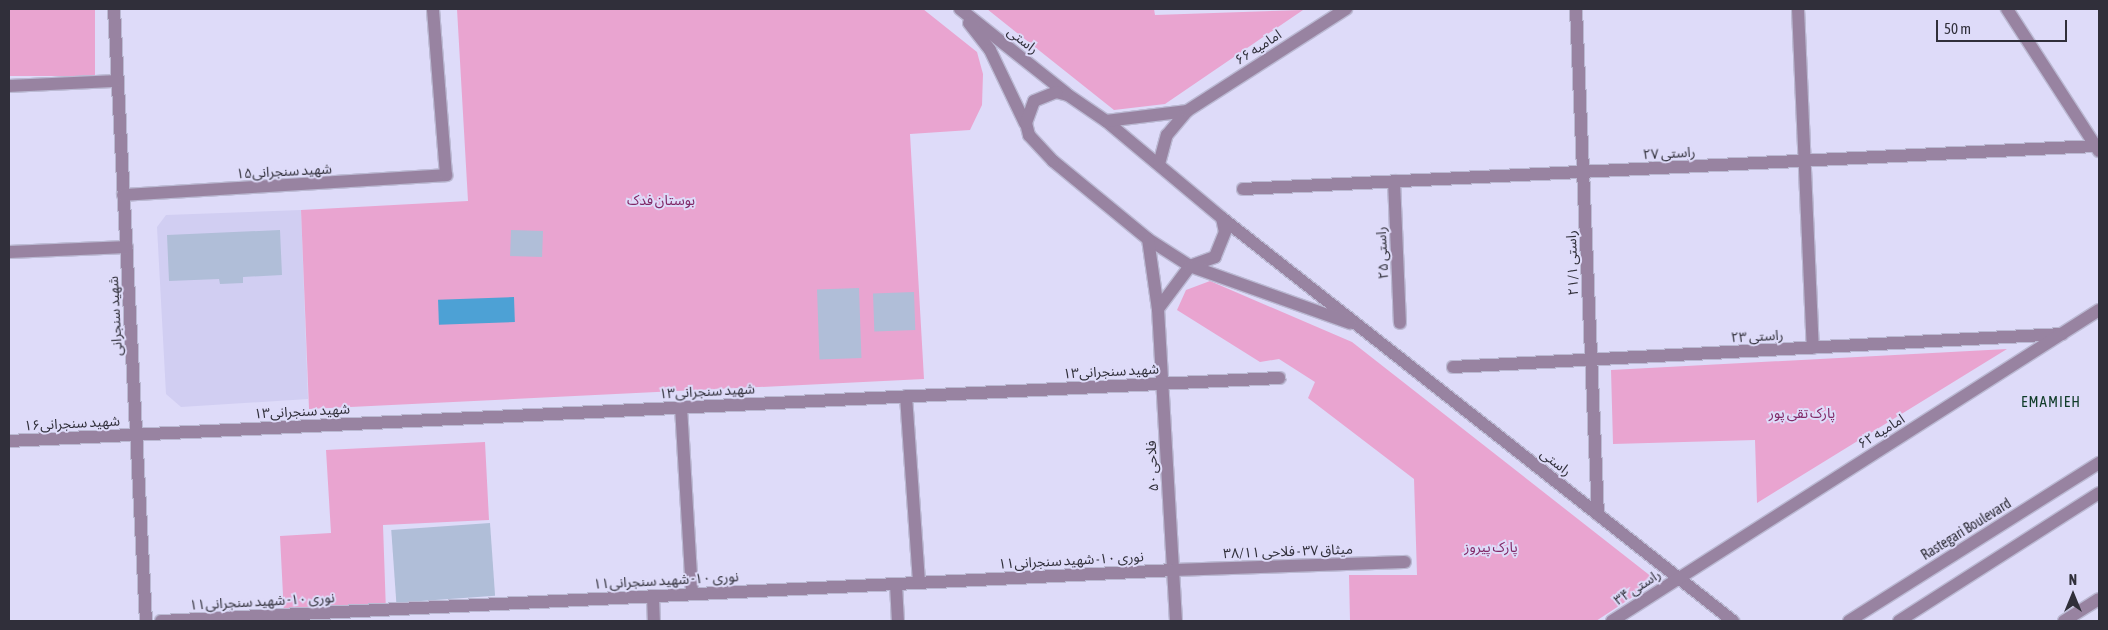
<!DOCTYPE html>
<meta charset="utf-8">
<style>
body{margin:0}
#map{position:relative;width:2108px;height:630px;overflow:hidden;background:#dedbf9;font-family:"Asap Condensed","Noto Sans Arabic",sans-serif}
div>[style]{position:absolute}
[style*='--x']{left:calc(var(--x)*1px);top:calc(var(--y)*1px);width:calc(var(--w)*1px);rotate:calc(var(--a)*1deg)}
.built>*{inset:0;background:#d1cef2}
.green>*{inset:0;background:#e9a4d0;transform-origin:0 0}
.water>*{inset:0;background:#4da1d5;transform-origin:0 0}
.building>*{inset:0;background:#b0bed8;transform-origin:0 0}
.roads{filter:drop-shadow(1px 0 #bbb9d3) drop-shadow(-1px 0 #bbb9d3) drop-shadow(0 1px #bbb9d3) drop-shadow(0 -1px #bbb9d3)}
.minor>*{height:12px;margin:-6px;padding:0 6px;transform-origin:6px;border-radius:6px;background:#9883a1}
span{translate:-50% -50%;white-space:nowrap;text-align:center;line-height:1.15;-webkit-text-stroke:4px #dedbf9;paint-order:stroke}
.street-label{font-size:14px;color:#302f3a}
.park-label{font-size:14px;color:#802867}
.neighbourhood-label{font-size:15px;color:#103c29;letter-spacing:1px}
.frame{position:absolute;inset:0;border:10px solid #302f3a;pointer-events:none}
.north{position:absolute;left:2048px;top:570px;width:50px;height:50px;-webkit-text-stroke:4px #dedbf9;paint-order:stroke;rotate:0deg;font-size:14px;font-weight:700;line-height:20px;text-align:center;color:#302f3a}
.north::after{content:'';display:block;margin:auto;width:18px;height:22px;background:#302f3a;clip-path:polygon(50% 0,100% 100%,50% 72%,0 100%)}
.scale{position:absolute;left:1936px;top:20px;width:131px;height:22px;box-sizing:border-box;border:2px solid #302f3a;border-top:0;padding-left:6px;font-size:15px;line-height:18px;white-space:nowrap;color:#302f3a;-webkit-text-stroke:4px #dedbf9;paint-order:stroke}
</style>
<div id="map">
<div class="built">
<div style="clip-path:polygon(301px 210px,308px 399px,181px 407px,166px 394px,157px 227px,166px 215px)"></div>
</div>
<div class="green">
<div style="left:9px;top:9px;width:86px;height:67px"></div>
<div style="clip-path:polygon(457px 9px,923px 9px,977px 52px,983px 74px,982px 105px,970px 130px,910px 134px,924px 379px,309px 409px,301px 210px,468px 201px)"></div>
<div style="clip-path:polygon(987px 9px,1154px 9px,1155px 15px,1303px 10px,1165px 104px,1114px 110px)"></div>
<div style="clip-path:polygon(1210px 281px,1352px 342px,1657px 581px,1596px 621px,1350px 621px,1349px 575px,1417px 575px,1414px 479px,1308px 398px,1315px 382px,1279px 359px,1260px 362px,1177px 310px,1186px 290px)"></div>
<div style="clip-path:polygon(2007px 349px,1757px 503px,1755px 440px,1613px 444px,1611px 370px)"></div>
<div style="clip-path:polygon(485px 442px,489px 520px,383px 525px,386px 612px,284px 615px,280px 536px,331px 533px,326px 450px)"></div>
</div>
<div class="water">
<div style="left:514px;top:297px;width:25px;height:76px;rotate:88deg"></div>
</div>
<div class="building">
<div style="clip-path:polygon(280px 230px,282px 275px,243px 277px,243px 283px,220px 284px,219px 279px,169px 281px,167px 235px)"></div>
<div style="left:511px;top:230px;width:32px;height:26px;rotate:2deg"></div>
<div style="left:859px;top:288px;width:70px;height:42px;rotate:88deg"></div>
<div style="left:914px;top:292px;width:38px;height:41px;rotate:88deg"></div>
<div style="left:490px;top:523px;width:73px;height:99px;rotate:86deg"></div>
</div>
<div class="roads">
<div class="minor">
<div style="--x:114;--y:9;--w:613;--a:87.01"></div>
<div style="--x:960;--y:9;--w:135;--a:38.4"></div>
<div style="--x:1576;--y:9;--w:506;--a:87.51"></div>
<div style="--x:1798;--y:9;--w:339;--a:87.5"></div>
<div style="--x:2007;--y:9;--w:169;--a:57.1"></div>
<div style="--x:969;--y:23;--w:34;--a:52"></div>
<div style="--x:990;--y:50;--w:81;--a:64.4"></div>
<div style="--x:9;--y:86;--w:108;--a:-2.7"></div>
<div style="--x:1056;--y:92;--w:12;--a:14"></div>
<div style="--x:1068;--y:95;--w:46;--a:34.4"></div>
<div style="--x:1106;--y:121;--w:151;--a:39.9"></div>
<div style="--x:1222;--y:218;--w:14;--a:78"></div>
<div style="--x:1225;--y:232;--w:27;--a:112"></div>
<div style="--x:1215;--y:257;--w:27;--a:160"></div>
<div style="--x:1190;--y:266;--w:50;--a:-147.3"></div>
<div style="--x:1148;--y:239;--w:123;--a:-140.6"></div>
<div style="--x:1053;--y:161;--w:35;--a:-133"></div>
<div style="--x:1029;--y:135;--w:12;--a:-104"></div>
<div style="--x:1026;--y:123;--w:23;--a:-70"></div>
<div style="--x:1034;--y:101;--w:24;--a:-22"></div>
<div style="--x:1106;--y:121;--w:82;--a:-7"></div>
<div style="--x:1159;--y:164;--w:30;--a:-75"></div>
<div style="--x:1167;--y:135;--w:31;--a:-50"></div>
<div style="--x:1187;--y:111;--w:189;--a:-32.7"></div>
<div style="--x:1394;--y:181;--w:142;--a:87.6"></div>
<div style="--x:1243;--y:189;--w:854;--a:-2.89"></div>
<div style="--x:123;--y:195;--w:324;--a:-3.5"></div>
<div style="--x:446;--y:175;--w:167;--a:-94.5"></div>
<div style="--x:1222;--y:218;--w:651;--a:38.26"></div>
<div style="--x:1148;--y:239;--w:71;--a:81.9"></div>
<div style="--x:1158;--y:309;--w:313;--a:86.7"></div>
<div style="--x:9;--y:252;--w:118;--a:-2.4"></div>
<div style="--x:1158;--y:309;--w:54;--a:-53.3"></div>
<div style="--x:1190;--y:266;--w:170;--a:19.6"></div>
<div style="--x:1453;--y:367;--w:610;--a:-3.1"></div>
<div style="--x:906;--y:396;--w:186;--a:86"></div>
<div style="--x:681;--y:407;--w:187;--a:86.6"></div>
<div style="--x:9;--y:441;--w:1272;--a:-2.84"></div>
<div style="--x:896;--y:584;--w:37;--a:87"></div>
<div style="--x:653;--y:596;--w:25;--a:88"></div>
<div style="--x:161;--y:621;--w:1013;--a:-2.88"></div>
<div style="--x:1173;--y:570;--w:232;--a:-2"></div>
<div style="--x:1612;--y:621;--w:578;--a:-32.56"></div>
<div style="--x:1849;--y:621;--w:296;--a:-32.3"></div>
<div style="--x:1899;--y:621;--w:237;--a:-32.6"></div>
<div style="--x:2064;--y:621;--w:41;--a:-32.2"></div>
</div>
</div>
<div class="street-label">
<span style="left:1023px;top:40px;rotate:38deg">راستی</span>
<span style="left:1258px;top:47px;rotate:-33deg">امامیه ۶۶</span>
<span style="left:1669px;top:153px;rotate:-3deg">راستی ۲۷</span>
<span style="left:284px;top:171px;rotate:-3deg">شهید سنجرانی۱۵</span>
<span style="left:1382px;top:253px;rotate:-93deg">راستی ۲۵</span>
<span style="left:1572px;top:263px;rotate:-92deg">راستی ۲۱/۱</span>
<span style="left:115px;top:316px;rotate:-93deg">شهید سنجرانی</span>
<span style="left:1757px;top:336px;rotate:-3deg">راستی ۲۳</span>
<span style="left:1111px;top:371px;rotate:-3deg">شهید سنجرانی۱۳</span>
<span style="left:707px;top:391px;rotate:-3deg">شهید سنجرانی۱۳</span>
<span style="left:302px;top:411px;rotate:-3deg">شهید سنجرانی۱۳</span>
<span style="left:72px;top:423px;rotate:-3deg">شهید سنجرانی۱۶</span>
<span style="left:1881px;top:431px;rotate:-32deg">امامیه ۶۲</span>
<span style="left:1556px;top:462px;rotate:38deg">راستی</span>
<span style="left:1152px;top:466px;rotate:-93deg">فلاحی ۵۰</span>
<span style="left:1966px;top:529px;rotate:-32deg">Rastegari Boulevard</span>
<span style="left:1288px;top:551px;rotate:-2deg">میثاق ۳۷ - فلاحی ۳۸/۱۱</span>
<span style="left:1071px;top:560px;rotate:-3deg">نوری ۱۰- شهید سنجرانی۱۱</span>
<span style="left:666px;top:580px;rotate:-3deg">نوری ۱۰- شهید سنجرانی۱۱</span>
<span style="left:1637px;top:587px;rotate:-33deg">راستی ۳۴</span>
<span style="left:262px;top:601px;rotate:-3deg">نوری ۱۰- شهید سنجرانی۱۱</span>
</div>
<div class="park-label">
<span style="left:661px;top:200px">بوستان فدک</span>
<span style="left:1802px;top:413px">پارک تقی پور</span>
<span style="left:1491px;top:547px">پارک پیروز</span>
</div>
<div class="neighbourhood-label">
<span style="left:2051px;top:402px">EMAMIEH</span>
</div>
<div class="frame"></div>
<div class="north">N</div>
<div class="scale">50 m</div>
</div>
